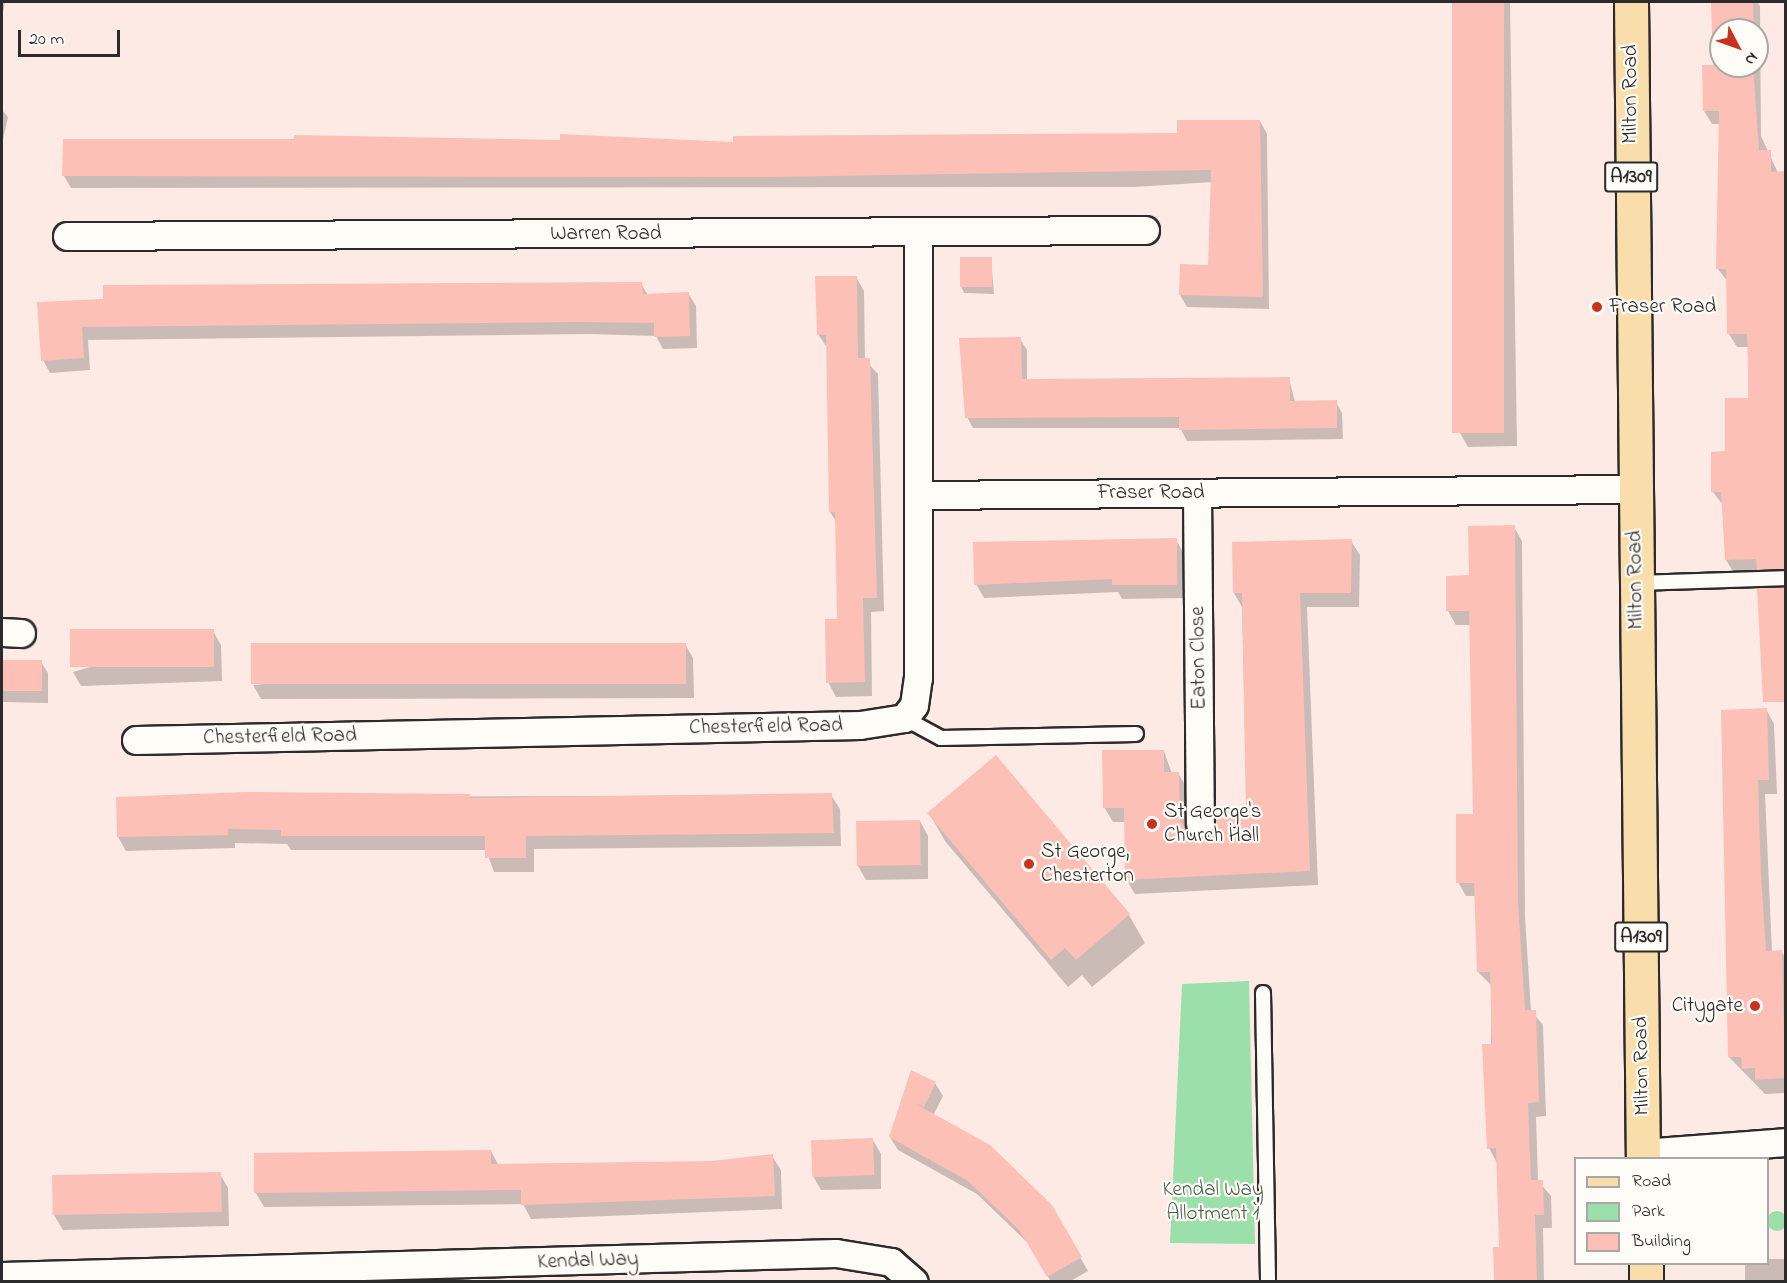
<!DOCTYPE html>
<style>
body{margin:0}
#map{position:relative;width:1787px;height:1283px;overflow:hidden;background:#fdeae4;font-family:"Indie Flower",sans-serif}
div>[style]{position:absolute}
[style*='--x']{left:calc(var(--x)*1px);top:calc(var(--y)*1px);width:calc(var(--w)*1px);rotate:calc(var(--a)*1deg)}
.green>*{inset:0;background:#9bdfaa}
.round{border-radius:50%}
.shadow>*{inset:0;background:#0003}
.building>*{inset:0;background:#fcc0b6;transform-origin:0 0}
.roads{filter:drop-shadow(2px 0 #2b2b2b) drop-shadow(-2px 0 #2b2b2b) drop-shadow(0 2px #2b2b2b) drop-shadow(0 -2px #2b2b2b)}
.service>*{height:14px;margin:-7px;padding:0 7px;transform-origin:7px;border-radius:7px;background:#fdfcf7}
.minor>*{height:27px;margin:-13.5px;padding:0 13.5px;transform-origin:13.5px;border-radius:13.5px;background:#fdfcf7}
.primary>*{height:33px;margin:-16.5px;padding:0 16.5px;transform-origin:16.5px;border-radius:16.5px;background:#f9deab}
.dots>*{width:16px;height:16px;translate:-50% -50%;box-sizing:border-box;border:3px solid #fdfcf7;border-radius:50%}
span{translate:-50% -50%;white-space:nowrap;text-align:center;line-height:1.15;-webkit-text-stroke:4.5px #fdfcf7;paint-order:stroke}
.shield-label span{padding:2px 4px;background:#fdfcf7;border:2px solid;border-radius:4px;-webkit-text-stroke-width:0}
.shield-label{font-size:20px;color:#2b2b2b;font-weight:700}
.street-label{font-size:21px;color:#2b2b2b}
.poi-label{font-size:21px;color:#2b2b2b}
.left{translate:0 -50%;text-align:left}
.right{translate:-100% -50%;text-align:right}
.park-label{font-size:21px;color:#4d6151}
.frame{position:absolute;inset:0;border:3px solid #2b2b2b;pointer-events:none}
.legend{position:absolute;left:1574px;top:1157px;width:195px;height:108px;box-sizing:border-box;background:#fdfcf7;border:2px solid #a9a8a5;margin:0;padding:8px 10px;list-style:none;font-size:18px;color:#2b2b2b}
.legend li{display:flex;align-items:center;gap:12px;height:30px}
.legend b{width:30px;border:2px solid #a9a8a5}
.north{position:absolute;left:1709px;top:18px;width:60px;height:60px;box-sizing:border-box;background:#fdfcf7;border:2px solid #a9a8a5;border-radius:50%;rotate:131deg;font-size:16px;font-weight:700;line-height:24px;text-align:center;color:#2b2b2b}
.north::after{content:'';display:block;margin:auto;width:21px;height:27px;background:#c8321e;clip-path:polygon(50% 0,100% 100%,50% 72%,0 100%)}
.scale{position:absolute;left:18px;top:30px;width:102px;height:27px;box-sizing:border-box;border:3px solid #2b2b2b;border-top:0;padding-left:8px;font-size:18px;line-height:21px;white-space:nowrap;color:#2b2b2b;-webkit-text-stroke:4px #fdfcf7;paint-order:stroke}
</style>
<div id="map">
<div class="green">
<div style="clip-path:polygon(1249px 981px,1255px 1244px,1170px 1243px,1182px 984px)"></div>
<div class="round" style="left:1767px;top:1211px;width:20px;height:20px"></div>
</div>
<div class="shadow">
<div style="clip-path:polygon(2px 2px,5px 2px,2px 17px)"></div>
<div style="clip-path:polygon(1454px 2px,1510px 2px,1517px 446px,1468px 447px,1460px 433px)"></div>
<div style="clip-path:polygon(evenodd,1712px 2px,1757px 2px,1760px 6px,1761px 136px,1778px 173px,1786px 173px,1786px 582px,1766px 583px,1759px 572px,1734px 573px,1726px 560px,1723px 505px,1713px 492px,1750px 399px,1749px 347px,1737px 347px,1729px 334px,1728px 282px,1718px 269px,1721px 124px,1712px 124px,1704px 111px,1714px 66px,1712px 2px,1721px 30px,1757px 30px,1757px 66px,1721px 66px,1721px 30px)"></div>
<div style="clip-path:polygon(2px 110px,8px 117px,2px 144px)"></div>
<div style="clip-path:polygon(1260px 121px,1267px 134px,1269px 309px,1187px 307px,1180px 295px,1210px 266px,1213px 182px,1134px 187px,71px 188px,64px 176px,734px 143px,1178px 135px)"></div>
<div style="clip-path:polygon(991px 258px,994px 294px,964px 293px,961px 286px)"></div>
<div style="clip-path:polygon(856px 277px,864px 291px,865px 360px,878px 374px,884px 611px,871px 612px,872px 696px,836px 697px,828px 682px,838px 621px,837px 523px,830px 512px,828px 349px,818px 334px)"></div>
<div style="clip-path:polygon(641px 284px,648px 295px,688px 293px,696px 306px,697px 348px,663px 349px,656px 336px,588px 334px,88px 340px,90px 370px,50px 373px,43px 360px,104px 300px)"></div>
<div style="clip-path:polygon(1020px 339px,1027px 350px,1027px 381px,1289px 378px,1295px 402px,1336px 402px,1342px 413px,1343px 439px,1187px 441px,1180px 428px,973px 428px,967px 417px)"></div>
<div style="clip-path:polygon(1514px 527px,1522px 541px,1525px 917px,1531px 1011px,1543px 1025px,1546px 1116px,1536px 1117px,1538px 1181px,1551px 1196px,1552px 1228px,1543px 1228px,1544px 1282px,1495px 1282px,1494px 1249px,1500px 1249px,1497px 1163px,1489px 1148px,1492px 986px,1478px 972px,1476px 896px,1466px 896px,1458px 882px,1475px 815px,1471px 625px,1456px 625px,1448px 611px)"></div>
<div style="clip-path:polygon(1176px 540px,1184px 554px,1184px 598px,1122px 599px,1118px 592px,984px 598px,976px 584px)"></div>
<div style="clip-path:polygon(1351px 541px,1360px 555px,1359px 607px,1307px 607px,1318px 885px,1135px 894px,1126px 879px,1126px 822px,1113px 822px,1104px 807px,1164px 751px,1172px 774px,1178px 773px,1187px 788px,1187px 833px,1192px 838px,1209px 838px,1247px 818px,1242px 607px,1234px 593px)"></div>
<div style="clip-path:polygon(1786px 588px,1786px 698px,1771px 699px,1759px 589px)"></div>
<div style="clip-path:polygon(213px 631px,221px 645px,222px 681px,81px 686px,73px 672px)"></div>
<div style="clip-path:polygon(685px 644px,693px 658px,694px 698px,261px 699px,253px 685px)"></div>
<div style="clip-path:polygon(2px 661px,41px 662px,48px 673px,48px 703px,2px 702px)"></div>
<div style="clip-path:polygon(1766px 709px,1774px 724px,1777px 794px,1765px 794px,1772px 952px,1781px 951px,1786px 959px,1786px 1093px,1765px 1094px,1729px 1057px,1722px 711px)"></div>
<div style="clip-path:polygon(995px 757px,1129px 915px,1145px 943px,1092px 987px,1082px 975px,1068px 987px,945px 841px,929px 813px)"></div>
<div style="clip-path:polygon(831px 795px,840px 809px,841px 846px,534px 849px,534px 872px,494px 872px,486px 850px,291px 850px,287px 844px,235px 843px,235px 848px,126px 851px,118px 837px,117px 798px)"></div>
<div style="clip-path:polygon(920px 821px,928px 836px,928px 879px,866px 880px,858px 866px,857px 822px)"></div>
<div style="clip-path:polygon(912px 1073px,935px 1083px,943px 1096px,933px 1116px,1051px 1206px,1088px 1271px,1069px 1282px,1051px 1282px,1029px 1244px,977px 1194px,898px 1150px,890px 1137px)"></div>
<div style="clip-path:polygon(873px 1140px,881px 1154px,881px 1189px,821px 1190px,813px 1176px)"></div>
<div style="clip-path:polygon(491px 1151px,499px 1166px,712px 1163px,772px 1156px,781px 1170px,782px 1209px,531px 1219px,523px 1204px,264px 1207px,256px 1193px)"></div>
<div style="clip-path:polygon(220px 1174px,228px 1188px,229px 1226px,63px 1230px,54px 1215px)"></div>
<div style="clip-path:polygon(1768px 1259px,1785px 1259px,1786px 1282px,1745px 1282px,1745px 1264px)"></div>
</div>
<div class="building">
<div style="left:1452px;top:2px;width:52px;height:431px"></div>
<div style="clip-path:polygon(1711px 2px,1753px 2px,1754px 30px,1721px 30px,1721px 66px,1753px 66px,1759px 150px,1771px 150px,1771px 172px,1785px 171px,1785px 569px,1757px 570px,1756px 559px,1725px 560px,1721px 492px,1711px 492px,1711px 452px,1725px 451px,1725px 398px,1748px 398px,1748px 365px,1747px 334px,1727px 334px,1726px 269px,1716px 269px,1719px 111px,1703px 111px,1702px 65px,1713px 65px)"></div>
<div style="clip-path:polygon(1177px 120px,1260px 120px,1263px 297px,1179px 295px,1180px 264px,1208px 265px,1211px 170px,764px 177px,62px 176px,63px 139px,294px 139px,294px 135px,560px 140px,560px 134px,733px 142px,733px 136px,1177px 133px)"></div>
<div style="left:960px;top:257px;width:32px;height:30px"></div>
<div style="clip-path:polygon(815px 276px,857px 276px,858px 358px,870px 358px,877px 598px,863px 598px,865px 682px,826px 683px,825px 619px,837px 619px,835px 512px,829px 512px,826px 335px,817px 335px)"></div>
<div style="clip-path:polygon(642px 282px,643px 294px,689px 292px,690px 336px,654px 337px,654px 323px,580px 322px,82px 327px,84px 358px,41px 361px,37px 302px,103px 299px,103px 285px)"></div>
<div style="clip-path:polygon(1021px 337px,1022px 379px,1290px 377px,1290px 401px,1337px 400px,1337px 428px,1179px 430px,1179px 417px,965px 418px,959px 338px)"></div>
<div style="clip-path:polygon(1515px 525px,1518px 902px,1525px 1010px,1536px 1010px,1539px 1102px,1528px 1103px,1531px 1180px,1543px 1180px,1544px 1215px,1535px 1215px,1537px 1281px,1494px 1281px,1493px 1247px,1499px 1247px,1496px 1148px,1487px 1149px,1482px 1044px,1492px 1044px,1490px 972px,1477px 972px,1474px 883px,1456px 883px,1456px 814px,1473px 814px,1469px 611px,1446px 611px,1446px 576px,1469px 575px,1468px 526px)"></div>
<div style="clip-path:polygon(1177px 538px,1177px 585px,1112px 585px,1112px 579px,974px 585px,973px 542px)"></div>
<div style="clip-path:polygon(1352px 539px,1351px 593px,1300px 593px,1310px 871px,1125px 880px,1124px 808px,1103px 808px,1102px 750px,1164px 750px,1164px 772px,1179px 772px,1180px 821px,1193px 837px,1208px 836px,1216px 819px,1246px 816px,1242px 593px,1233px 593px,1232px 542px)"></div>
<div style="clip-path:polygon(1785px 587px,1785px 702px,1763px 702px,1757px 588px)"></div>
<div style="left:214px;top:629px;width:38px;height:144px;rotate:90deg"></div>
<div style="left:686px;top:643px;width:41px;height:435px;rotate:90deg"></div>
<div style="left:2px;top:660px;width:40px;height:31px"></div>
<div style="clip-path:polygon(1767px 708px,1769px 780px,1758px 780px,1761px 875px,1766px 951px,1782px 950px,1785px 1078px,1755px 1080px,1755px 1068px,1742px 1069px,1741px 1057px,1728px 1057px,1721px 710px)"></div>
<div style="clip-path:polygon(996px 755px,1130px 914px,1076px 960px,1065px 948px,1051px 960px,927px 813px)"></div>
<div style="clip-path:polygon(245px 792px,470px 794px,470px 798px,832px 793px,834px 833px,526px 836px,526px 858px,485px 858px,485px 836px,281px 836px,281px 830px,228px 829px,228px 835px,117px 837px,116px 797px)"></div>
<div style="left:920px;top:820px;width:45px;height:64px;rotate:89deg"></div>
<div style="clip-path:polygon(911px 1070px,936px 1082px,924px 1107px,914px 1103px,990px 1145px,1052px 1205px,1082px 1257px,1047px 1277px,1020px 1231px,968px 1181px,889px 1137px)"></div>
<div style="left:873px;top:1138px;width:37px;height:62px;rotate:88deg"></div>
<div style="clip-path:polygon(491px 1150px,491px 1164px,712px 1161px,773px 1154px,775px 1196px,521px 1205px,521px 1190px,254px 1193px,254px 1153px)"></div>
<div style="left:221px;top:1172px;width:40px;height:169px;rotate:89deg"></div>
</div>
<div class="roads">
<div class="service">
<div style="--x:1636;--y:583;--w:150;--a:-1.9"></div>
<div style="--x:904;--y:718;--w:42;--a:28.4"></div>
<div style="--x:941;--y:738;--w:195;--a:-1.2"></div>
<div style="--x:1263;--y:993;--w:289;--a:89"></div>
</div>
<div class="minor">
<div style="--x:67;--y:236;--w:1078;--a:-0.32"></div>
<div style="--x:1197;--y:493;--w:330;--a:89.5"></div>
<div style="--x:920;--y:495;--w:714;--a:-0.48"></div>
<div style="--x:2;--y:632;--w:19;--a:3"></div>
<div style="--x:136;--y:740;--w:724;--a:-1.19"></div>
<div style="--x:860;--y:725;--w:45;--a:-9"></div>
<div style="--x:904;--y:718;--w:16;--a:-52"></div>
<div style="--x:914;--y:705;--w:27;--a:-82"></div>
<div style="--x:918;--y:678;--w:446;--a:-90"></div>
<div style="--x:1643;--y:1153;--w:143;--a:-4.4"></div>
<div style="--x:2;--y:1276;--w:834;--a:-1.58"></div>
<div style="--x:836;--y:1253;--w:56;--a:9.3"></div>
<div style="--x:891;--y:1262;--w:30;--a:41"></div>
</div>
<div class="primary">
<div style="--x:1631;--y:2;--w:1156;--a:89.41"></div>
<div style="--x:1646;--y:1264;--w:18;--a:90"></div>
</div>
</div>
<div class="dots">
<div style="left:1597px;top:307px;background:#c8321e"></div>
<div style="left:1152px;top:824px;background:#c8321e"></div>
<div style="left:1029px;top:864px;background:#c8321e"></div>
<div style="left:1755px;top:1006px;background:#c8321e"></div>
</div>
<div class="shield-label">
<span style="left:1631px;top:177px">A1309</span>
<span style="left:1641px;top:937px">A1309</span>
</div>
<div class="street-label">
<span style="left:1631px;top:94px;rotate:-90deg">Milton Road</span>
<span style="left:606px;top:234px">Warren Road</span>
<span style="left:1151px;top:493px">Fraser Road</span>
<span style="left:1636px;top:580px;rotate:-91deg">Milton Road</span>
<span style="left:1199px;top:658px;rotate:-91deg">Eaton Close</span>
<span style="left:766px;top:727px;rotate:-1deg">Chesterfield Road</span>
<span style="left:280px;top:737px;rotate:-1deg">Chesterfield Road</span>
<span style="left:1642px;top:1066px;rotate:-91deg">Milton Road</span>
<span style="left:588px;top:1261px;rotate:-2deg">Kendal Way</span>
</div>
<div class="poi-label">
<span class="left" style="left:1609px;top:307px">Fraser Road</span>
<span class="left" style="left:1164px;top:824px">St George's<br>Church Hall</span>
<span class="left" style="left:1041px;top:864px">St George,<br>Chesterton</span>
<span class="right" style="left:1743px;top:1006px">Citygate</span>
</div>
<div class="park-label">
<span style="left:1213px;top:1202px">Kendal Way<br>Allotment 1</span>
</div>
<div class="frame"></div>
<ul class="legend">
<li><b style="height:8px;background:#f9deab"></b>Road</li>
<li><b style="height:16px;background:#9bdfaa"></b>Park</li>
<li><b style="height:16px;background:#fcc0b6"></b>Building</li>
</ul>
<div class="north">N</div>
<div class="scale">20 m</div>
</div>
